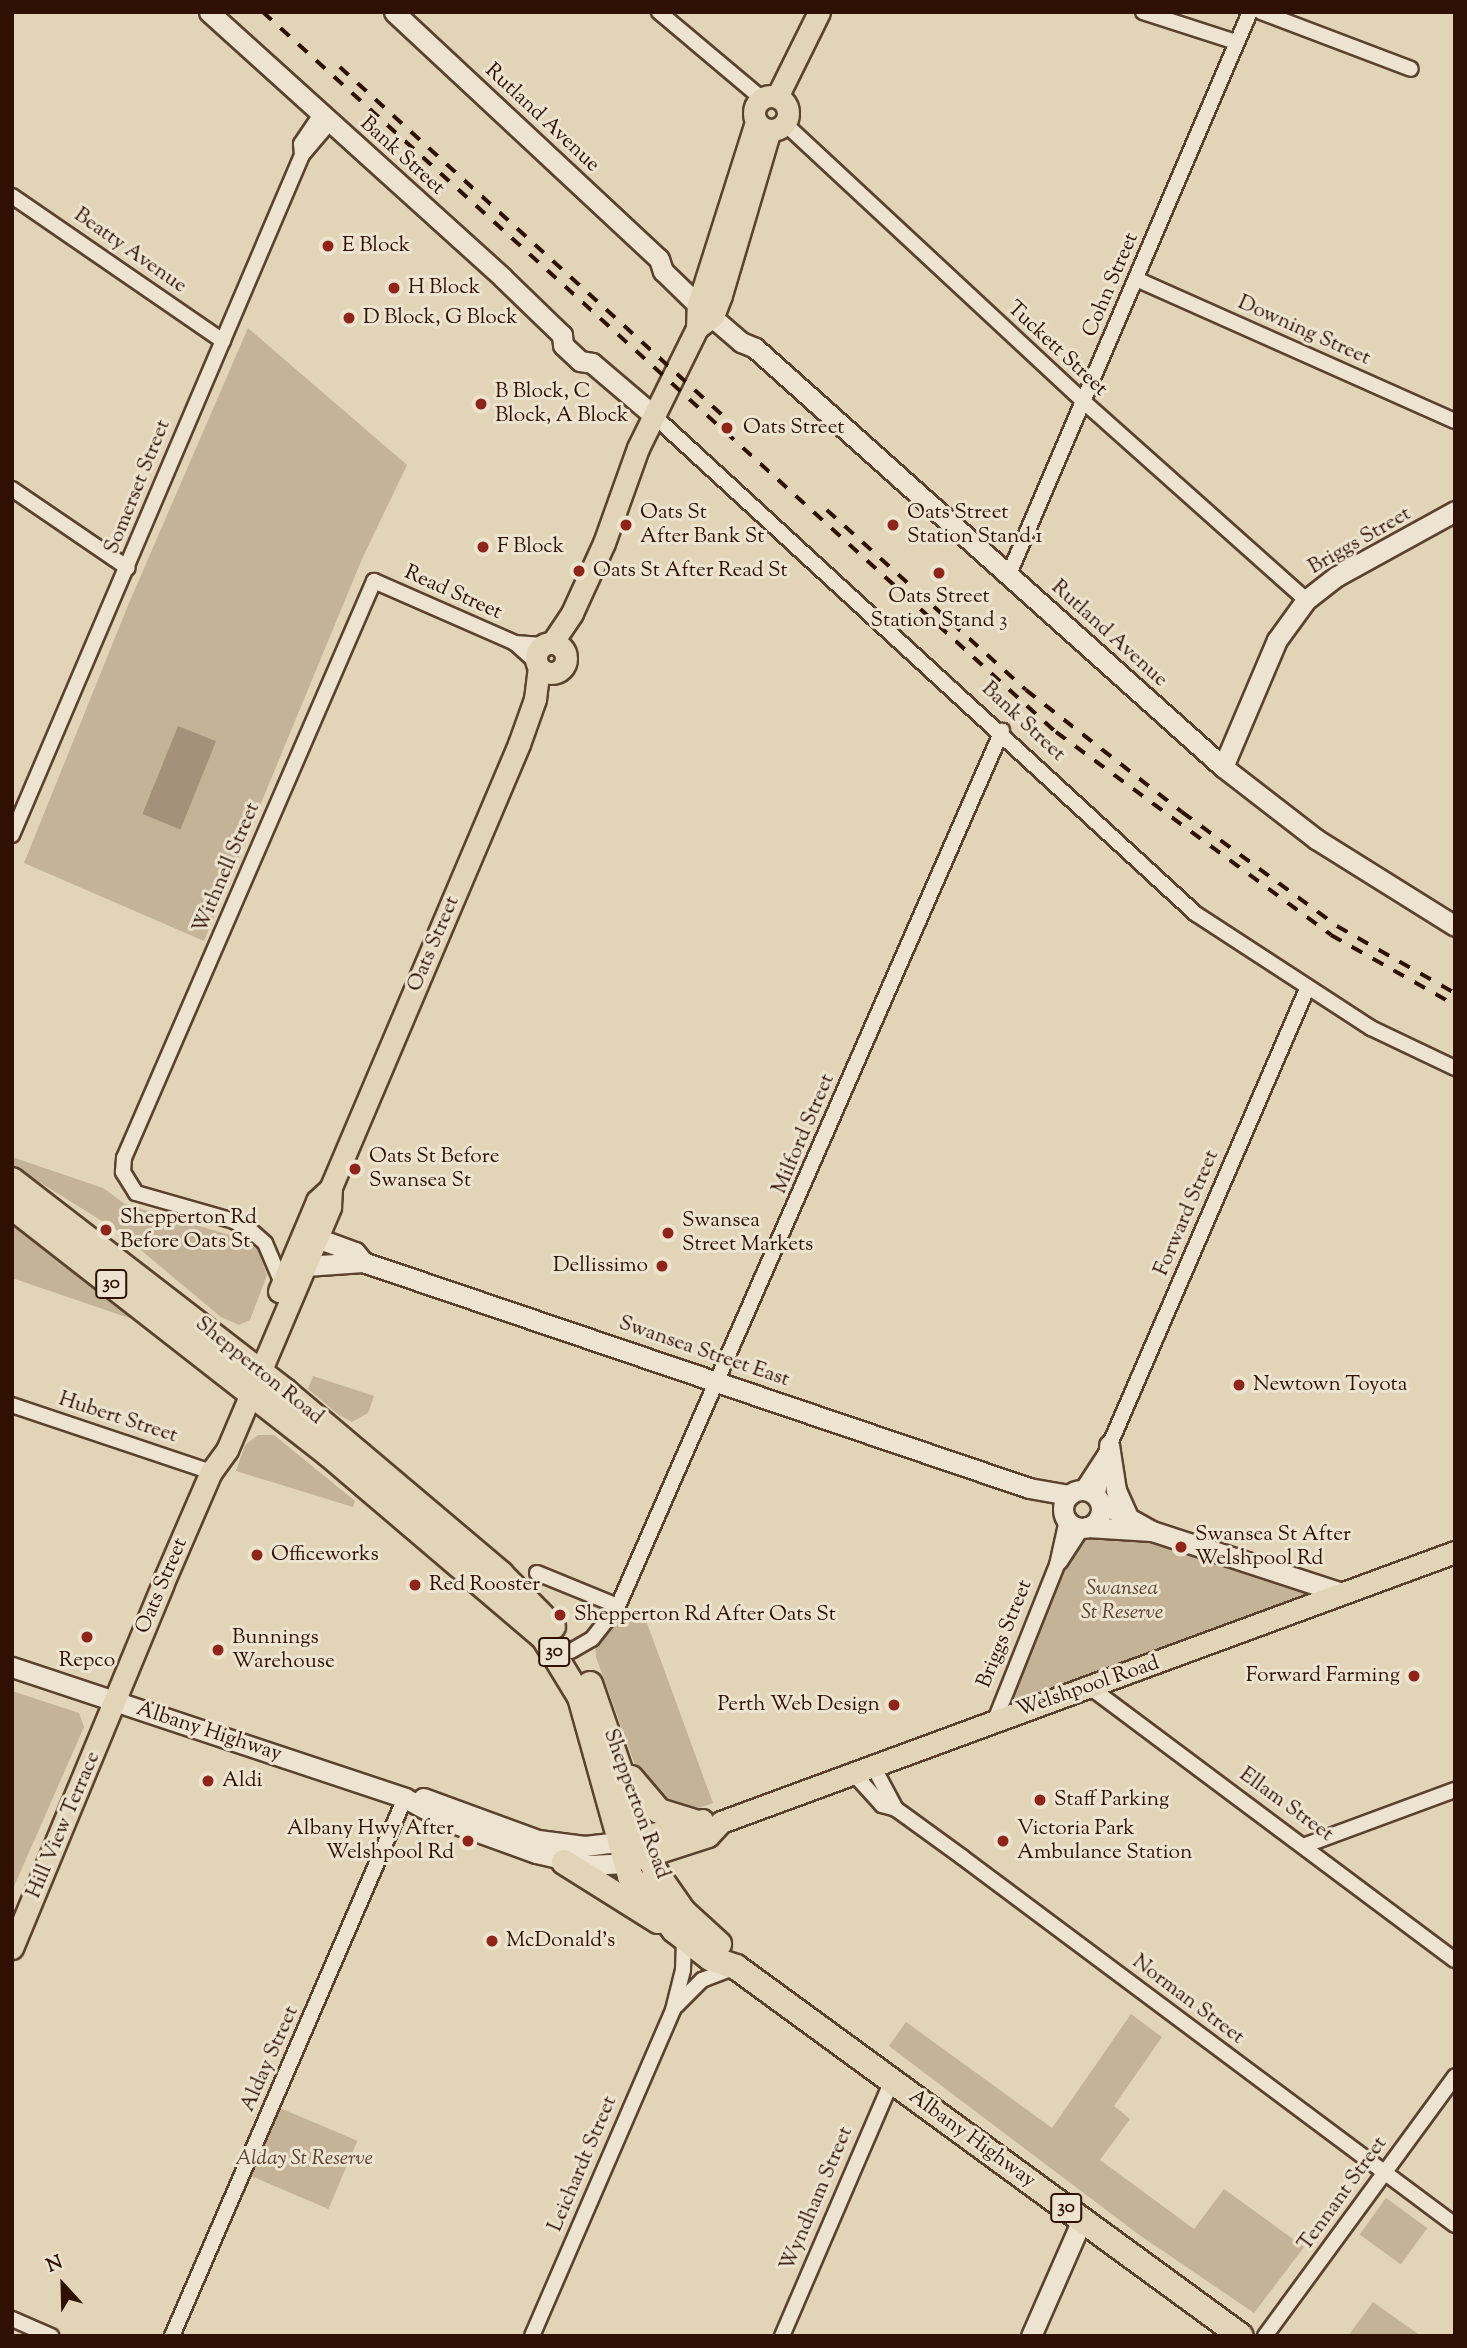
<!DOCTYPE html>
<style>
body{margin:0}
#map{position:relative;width:1467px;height:2348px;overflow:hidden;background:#e2d4b6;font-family:"Sorts Mill Goudy",serif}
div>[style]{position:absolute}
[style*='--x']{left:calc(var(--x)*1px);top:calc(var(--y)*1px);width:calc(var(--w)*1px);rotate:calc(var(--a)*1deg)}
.green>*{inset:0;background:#c4b397;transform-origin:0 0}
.water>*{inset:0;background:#a59179;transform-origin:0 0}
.roads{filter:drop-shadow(2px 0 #5c412f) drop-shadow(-2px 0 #5c412f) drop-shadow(0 2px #5c412f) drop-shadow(0 -2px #5c412f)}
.street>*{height:14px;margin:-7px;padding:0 7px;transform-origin:7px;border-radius:7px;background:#ece3d0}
.secondary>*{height:19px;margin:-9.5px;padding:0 9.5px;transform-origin:9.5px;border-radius:9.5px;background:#ece3d0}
.secondary>.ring{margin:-9.5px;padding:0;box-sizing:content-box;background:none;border:19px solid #ece3d0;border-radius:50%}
.primary>*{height:21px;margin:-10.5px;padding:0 10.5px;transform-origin:10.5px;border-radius:10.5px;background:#e2d4b6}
.primary>.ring{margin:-10.5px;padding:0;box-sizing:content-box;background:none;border:21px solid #e2d4b6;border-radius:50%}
.highway>*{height:24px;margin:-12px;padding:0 12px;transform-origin:12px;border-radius:12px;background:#e2d4b6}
.rail>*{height:3.5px;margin-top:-1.75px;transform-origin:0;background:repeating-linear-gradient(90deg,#301002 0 12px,transparent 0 24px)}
.dots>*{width:19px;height:19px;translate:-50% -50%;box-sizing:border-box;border:4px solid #ece3d0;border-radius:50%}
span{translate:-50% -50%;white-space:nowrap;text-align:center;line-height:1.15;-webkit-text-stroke:6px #ece3d0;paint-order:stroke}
.shield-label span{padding:2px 5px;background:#ece3d0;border:2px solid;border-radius:5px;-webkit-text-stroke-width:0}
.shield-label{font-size:19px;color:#301002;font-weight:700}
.street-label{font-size:21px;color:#301002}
.poi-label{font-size:21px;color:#301002}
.left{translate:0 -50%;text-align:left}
.right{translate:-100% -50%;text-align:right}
.park-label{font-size:21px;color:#5c412f;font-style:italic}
.frame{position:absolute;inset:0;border:14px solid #301002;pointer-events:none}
.north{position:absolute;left:28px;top:2250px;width:70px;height:70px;-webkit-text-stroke:5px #ece3d0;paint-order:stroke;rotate:338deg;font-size:19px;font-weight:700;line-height:28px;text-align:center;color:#301002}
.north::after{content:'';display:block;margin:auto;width:24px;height:32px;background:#301002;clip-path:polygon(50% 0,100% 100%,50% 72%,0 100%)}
</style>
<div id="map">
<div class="green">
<div style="clip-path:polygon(248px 328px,407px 465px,362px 559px,204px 941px,24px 863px,129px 603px)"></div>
<div style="clip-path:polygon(12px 1157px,103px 1188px,125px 1204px,243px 1239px,258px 1250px,267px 1275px,250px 1320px,239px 1325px,221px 1317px,118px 1231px,12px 1165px)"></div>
<div style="clip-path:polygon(12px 1225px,135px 1320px,12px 1278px)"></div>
<div style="clip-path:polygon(313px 1376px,374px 1396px,368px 1413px,352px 1422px,339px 1415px,308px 1389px)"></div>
<div style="clip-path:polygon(258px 1435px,274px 1435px,355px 1501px,353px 1507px,236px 1471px,245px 1445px)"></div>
<div style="clip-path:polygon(1087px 1527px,1155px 1532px,1342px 1593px,998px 1718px,1060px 1564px)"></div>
<div style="clip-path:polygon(644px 1615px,713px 1803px,699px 1808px,669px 1807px,638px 1773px,596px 1657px,595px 1645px,607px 1635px,616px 1618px)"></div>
<div style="clip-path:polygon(12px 1691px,79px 1713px,84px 1727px,12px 1891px)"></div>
<div style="clip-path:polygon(1131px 2014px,1162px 2037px,1114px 2106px,1130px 2119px,1100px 2160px,1194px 2229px,1224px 2189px,1304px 2247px,1254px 2313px,1138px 2234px,889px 2046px,906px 2022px,1052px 2128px)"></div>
<div style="left:280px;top:2108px;width:84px;height:74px;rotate:23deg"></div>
<div style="left:1386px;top:2198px;width:51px;height:45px;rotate:36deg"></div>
<div style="clip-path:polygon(1373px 2302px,1421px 2336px,1348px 2336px)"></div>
</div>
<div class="water">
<div style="left:178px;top:726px;width:41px;height:95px;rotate:22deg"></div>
</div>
<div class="roads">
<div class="street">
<div style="--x:659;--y:12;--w:133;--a:40.1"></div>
<div style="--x:1143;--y:12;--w:98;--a:17.9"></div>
<div style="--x:1261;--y:12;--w:160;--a:20.8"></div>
<div style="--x:784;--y:123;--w:410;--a:42.9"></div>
<div style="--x:1084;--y:402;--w:297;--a:41.7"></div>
<div style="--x:302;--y:155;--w:11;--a:-95"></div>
<div style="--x:301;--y:144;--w:36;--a:-56"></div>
<div style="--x:12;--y:196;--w:256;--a:34.5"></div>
<div style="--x:1136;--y:279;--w:349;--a:24"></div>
<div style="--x:652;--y:414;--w:739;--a:42.59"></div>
<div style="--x:1196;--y:914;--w:209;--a:33.1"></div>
<div style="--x:1371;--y:1028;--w:93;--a:25.5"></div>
<div style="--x:12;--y:489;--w:140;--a:34.3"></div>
<div style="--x:1009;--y:574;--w:611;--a:-66.79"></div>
<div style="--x:515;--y:643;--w:28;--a:4"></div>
<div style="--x:12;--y:835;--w:739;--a:-66.9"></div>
<div style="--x:302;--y:155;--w:43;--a:-49.7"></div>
<div style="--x:282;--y:1283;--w:43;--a:-113"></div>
<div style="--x:265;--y:1243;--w:20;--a:-139"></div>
<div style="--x:250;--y:1230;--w:18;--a:-151"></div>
<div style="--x:234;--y:1221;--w:102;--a:-164.1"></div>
<div style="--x:136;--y:1193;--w:25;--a:-122"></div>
<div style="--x:123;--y:1172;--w:14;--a:-86"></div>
<div style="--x:124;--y:1158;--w:629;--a:-66.57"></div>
<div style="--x:374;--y:581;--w:154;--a:23.7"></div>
<div style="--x:515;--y:643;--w:27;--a:42"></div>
<div style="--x:12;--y:1405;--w:210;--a:18.6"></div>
<div style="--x:1082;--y:1490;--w:44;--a:-57"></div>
<div style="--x:1106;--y:1453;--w:506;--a:-66.58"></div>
<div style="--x:1097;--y:1498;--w:44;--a:-78.2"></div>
<div style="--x:1060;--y:1562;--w:40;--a:-57.1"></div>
<div style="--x:537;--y:1573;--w:87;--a:22.2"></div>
<div style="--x:571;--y:1651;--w:24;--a:-30"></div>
<div style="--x:592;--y:1639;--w:42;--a:-51.8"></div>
<div style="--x:618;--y:1606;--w:956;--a:-66.31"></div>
<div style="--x:1091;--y:1688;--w:454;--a:36.8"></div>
<div style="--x:995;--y:1720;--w:167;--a:-68.2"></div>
<div style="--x:1057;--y:1565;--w:46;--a:-77.5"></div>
<div style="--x:873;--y:1766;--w:49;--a:61.9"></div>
<div style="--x:854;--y:1774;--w:42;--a:47.9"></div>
<div style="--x:882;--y:1805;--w:15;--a:16"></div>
<div style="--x:896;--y:1809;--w:82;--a:36"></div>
<div style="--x:962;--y:1857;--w:615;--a:36.74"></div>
<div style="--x:1306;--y:1845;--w:159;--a:-20.3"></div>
<div style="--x:676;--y:2006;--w:37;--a:-45"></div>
<div style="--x:702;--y:1980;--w:34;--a:-21"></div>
<div style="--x:12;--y:2319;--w:43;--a:23.6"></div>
<div style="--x:172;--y:2336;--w:586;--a:-66.58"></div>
<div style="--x:532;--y:2336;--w:355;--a:-66.6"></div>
<div style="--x:673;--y:2010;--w:41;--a:-76"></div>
<div style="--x:683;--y:1970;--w:32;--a:-88"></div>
<div style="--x:782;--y:2336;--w:279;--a:-66.7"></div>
<div style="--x:1265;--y:2336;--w:322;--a:-53.8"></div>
</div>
<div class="secondary">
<div style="--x:209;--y:12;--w:396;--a:42.1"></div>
<div style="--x:503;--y:278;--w:82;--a:44"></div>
<div style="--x:562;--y:335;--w:10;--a:84"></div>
<div style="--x:563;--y:345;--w:23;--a:43"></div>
<div style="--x:580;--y:361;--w:12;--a:9"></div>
<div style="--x:592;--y:363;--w:79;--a:40.4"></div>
<div style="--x:394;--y:12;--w:362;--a:43"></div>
<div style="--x:659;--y:259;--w:13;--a:72"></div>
<div style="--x:663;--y:271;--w:49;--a:44.2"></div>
<div style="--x:698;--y:305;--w:57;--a:40.7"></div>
<div style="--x:741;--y:342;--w:15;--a:23"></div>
<div style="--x:755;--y:348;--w:628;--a:41.84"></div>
<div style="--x:1223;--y:767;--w:118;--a:37.7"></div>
<div style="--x:1316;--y:839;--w:164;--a:32"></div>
<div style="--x:1223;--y:767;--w:138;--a:-67"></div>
<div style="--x:1277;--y:640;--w:49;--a:-54.1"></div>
<div style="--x:1306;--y:600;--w:39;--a:-38"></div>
<div style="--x:1337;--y:576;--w:135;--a:-28.8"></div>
<div style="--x:303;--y:1233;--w:55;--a:20.1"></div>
<div style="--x:355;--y:1252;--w:13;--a:51"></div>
<div style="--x:306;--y:1266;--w:57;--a:-4"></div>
<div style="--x:363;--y:1262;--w:703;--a:18.74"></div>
<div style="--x:1029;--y:1488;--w:41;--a:9.9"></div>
<div style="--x:1109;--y:1445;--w:46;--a:81.2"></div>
<div style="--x:1116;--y:1490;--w:30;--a:66"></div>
<div class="ring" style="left:1063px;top:1490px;width:19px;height:19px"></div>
<div style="--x:1100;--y:1502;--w:60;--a:29.1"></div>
<div style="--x:1152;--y:1531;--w:200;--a:18.1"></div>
<div style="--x:1087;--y:1527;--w:64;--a:3.6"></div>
<div style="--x:12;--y:1667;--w:414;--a:18.4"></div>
<div style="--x:405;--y:1798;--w:46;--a:28.8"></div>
<div style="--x:445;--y:1820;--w:97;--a:19.9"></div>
<div style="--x:536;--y:1853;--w:54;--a:12.8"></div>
<div style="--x:589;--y:1865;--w:36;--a:-3"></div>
<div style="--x:423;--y:1798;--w:122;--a:20.1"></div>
<div style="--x:538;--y:1840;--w:47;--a:7.3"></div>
<div style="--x:585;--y:1846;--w:34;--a:-7"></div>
<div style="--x:1031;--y:2336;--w:127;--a:-66.3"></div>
</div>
<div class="primary">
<div class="ring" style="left:754px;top:96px;width:13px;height:13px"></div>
<div style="--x:777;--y:97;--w:95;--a:-63.7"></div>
<div style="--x:697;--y:328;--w:20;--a:-37"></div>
<div style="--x:713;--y:316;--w:22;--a:-69"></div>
<div style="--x:721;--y:295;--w:172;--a:-73.5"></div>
<div class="ring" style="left:536px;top:643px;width:9px;height:9px"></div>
<div style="--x:552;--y:643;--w:36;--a:-56"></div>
<div style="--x:572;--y:613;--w:77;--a:-65.4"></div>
<div style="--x:604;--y:543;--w:101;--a:-70.3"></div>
<div style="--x:638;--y:448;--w:134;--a:-63.8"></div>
<div style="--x:697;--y:328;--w:23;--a:-88"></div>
<div style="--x:698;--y:305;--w:192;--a:-72.4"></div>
<div style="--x:279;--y:1291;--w:98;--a:-67.1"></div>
<div style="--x:317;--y:1201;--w:18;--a:-43"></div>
<div style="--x:628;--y:1841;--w:77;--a:-15.8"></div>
<div style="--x:634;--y:1860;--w:78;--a:-18"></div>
<div style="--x:708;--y:1836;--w:19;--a:-47"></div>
<div style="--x:721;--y:1822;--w:782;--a:-20.2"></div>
<div style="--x:12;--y:1948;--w:393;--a:-67.5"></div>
<div style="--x:162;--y:1585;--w:123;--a:-66.6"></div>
<div style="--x:211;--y:1472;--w:27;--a:-54"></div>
<div style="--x:227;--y:1450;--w:264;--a:-67"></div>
<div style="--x:330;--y:1207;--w:20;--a:-87"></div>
<div style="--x:331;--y:1187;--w:481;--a:-67"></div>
<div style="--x:519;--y:744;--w:48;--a:-70.4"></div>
<div style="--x:535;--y:699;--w:31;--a:-83"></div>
</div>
<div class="highway">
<div style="--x:12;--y:1180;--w:346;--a:37.7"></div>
<div style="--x:286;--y:1392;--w:282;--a:40.2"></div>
<div style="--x:501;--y:1574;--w:74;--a:45.5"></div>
<div style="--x:12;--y:1207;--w:401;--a:38"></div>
<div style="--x:328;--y:1454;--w:284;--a:40.4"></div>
<div style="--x:544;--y:1638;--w:69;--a:58.6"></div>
<div style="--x:580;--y:1697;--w:186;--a:74.4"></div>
<div style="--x:630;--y:1876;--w:70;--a:50.8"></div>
<div style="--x:674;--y:1930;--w:46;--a:37.9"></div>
<div style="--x:710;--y:1958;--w:28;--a:19"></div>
<div style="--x:736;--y:1967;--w:625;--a:36.16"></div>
<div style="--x:590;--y:1684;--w:198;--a:70.8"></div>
<div style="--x:655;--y:1871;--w:49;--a:55"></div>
<div style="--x:683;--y:1911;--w:49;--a:42.5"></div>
<div style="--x:631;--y:1778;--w:43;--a:49.7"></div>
<div style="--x:659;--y:1811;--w:38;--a:17"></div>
<div style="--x:564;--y:1862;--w:111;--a:32.1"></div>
</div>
</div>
<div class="rail">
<div style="--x:263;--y:12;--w:1071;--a:42.24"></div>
<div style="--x:1056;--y:732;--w:342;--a:36.4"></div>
<div style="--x:1331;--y:935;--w:142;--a:29.4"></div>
<div style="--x:340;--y:67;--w:529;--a:42.32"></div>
<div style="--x:827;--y:510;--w:268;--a:42.1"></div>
<div style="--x:1026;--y:690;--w:198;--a:38"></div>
<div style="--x:1182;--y:812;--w:192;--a:36.3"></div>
<div style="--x:1337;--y:926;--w:136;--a:29.6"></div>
</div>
<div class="dots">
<div style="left:328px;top:246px;background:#8f2418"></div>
<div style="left:394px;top:288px;background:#8f2418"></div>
<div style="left:349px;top:318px;background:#8f2418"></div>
<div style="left:481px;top:404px;background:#8f2418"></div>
<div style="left:727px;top:428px;background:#8f2418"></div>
<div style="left:626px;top:525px;background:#8f2418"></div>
<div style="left:893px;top:525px;background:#8f2418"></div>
<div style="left:483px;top:547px;background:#8f2418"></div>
<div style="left:579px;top:571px;background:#8f2418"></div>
<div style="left:939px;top:573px;background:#8f2418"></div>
<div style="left:355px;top:1169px;background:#8f2418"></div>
<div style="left:106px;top:1230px;background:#8f2418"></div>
<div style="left:668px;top:1233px;background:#8f2418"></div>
<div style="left:662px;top:1266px;background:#8f2418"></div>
<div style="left:1239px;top:1385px;background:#8f2418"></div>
<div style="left:1181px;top:1547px;background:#8f2418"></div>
<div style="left:257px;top:1555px;background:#8f2418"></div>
<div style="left:415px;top:1585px;background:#8f2418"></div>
<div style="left:560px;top:1615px;background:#8f2418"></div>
<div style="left:87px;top:1637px;background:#8f2418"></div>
<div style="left:218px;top:1650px;background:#8f2418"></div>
<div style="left:1414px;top:1676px;background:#8f2418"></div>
<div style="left:894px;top:1705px;background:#8f2418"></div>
<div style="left:208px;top:1781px;background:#8f2418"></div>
<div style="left:1040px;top:1800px;background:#8f2418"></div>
<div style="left:468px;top:1841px;background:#8f2418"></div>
<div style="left:1003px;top:1841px;background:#8f2418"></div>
<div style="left:492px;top:1941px;background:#8f2418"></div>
</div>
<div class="shield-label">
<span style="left:111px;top:1284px">30</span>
<span style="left:554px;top:1652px">30</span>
<span style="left:1066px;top:2208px">30</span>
</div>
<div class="street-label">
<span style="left:542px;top:118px;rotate:43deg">Rutland Avenue</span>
<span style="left:402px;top:156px;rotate:42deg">Bank Street</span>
<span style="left:130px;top:251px;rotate:35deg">Beatty Avenue</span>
<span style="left:1111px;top:285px;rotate:-67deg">Cohn Street</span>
<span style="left:1304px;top:331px;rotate:24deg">Downing Street</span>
<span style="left:1057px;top:349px;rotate:43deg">Tuckett Street</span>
<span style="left:138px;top:487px;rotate:-68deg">Somerset Street</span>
<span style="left:1360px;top:541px;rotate:-30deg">Briggs Street</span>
<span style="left:453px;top:593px;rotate:24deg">Read Street</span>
<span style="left:1109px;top:634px;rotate:42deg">Rutland Avenue</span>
<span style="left:1023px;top:722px;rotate:43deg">Bank Street</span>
<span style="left:227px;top:868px;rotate:-67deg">Withnell Street</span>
<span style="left:434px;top:944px;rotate:-67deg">Oats Street</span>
<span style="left:804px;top:1134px;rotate:-67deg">Milford Street</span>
<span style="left:1187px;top:1213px;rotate:-67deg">Forward Street</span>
<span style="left:704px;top:1352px;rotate:19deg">Swansea Street East</span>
<span style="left:259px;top:1371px;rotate:39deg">Shepperton Road</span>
<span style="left:118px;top:1418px;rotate:18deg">Hubert Street</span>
<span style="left:162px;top:1586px;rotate:-67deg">Oats Street</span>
<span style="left:1005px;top:1634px;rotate:-68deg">Briggs Street</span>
<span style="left:1088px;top:1687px;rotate:-19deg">Welshpool Road</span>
<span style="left:209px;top:1732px;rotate:18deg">Albany Highway</span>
<span style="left:636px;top:1804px;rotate:70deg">Shepperton Road</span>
<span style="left:1286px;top:1805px;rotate:36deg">Ellam Street</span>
<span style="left:64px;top:1825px;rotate:-67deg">Hill View Terrace</span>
<span style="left:1188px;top:2000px;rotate:37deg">Norman Street</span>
<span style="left:270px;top:2059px;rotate:-66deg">Alday Street</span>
<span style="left:972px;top:2139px;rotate:36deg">Albany Highway</span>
<span style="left:583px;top:2164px;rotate:-67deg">Leichardt Street</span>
<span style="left:1343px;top:2194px;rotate:-54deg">Tennant Street</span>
<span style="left:817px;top:2199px;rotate:-67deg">Wyndham Street</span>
</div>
<div class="poi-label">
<span class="left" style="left:342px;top:246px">E Block</span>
<span class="left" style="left:408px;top:288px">H Block</span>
<span class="left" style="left:363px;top:318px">D Block, G Block</span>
<span class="left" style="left:495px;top:404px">B Block, C<br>Block, A Block</span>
<span class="left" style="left:743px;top:428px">Oats Street</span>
<span class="left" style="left:640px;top:525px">Oats St<br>After Bank St</span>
<span class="left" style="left:907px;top:525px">Oats Street<br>Station Stand 1</span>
<span class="left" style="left:497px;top:547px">F Block</span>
<span class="left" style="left:593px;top:571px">Oats St After Read St</span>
<span style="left:939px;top:609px">Oats Street<br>Station Stand 3</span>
<span class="left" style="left:369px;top:1169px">Oats St Before<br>Swansea St</span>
<span class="left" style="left:120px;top:1230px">Shepperton Rd<br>Before Oats St</span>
<span class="left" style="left:682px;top:1233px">Swansea<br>Street Markets</span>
<span class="right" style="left:648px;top:1266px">Dellissimo</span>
<span class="left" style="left:1253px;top:1385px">Newtown Toyota</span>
<span class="left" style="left:1195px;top:1547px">Swansea St After<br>Welshpool Rd</span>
<span class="left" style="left:271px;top:1555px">Officeworks</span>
<span class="left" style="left:429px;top:1585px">Red Rooster</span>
<span class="left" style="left:574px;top:1615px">Shepperton Rd After Oats St</span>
<span class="left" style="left:232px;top:1650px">Bunnings<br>Warehouse</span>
<span style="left:87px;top:1661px">Repco</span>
<span class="right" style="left:1400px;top:1676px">Forward Farming</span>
<span class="right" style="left:880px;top:1705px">Perth Web Design</span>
<span class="left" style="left:222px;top:1781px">Aldi</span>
<span class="left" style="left:1054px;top:1800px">Staff Parking</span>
<span class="right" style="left:454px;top:1841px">Albany Hwy After<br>Welshpool Rd</span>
<span class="left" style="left:1017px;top:1841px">Victoria Park<br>Ambulance Station</span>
<span class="left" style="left:506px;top:1941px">McDonald's</span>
</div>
<div class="park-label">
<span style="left:1122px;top:1601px">Swansea<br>St Reserve</span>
<span style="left:304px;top:2159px">Alday St Reserve</span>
</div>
<div class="frame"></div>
<div class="north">N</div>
</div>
